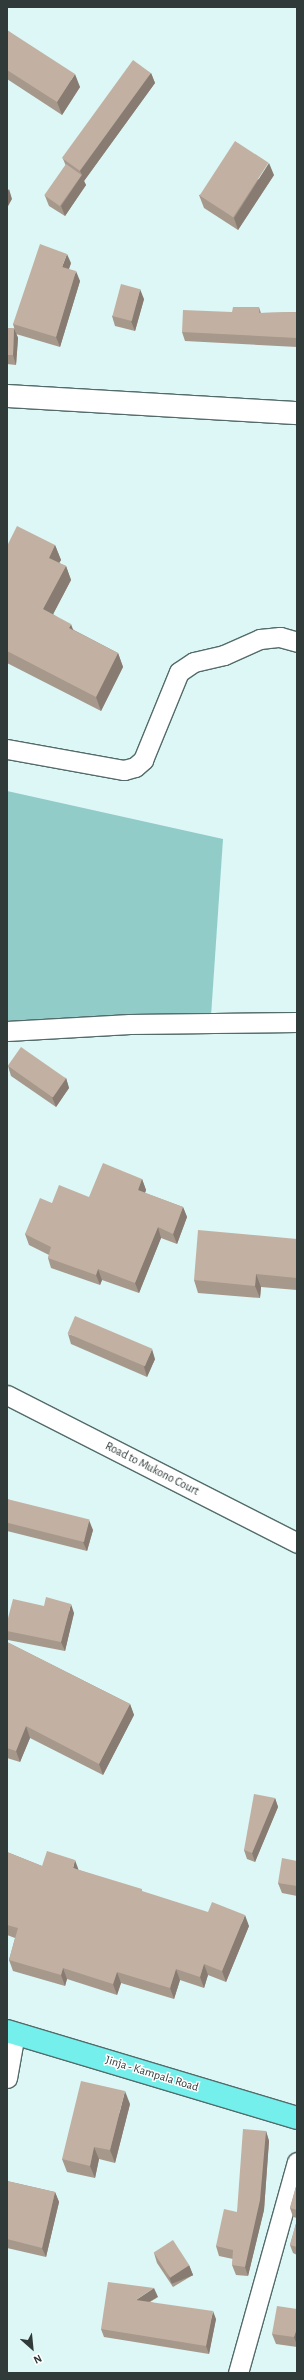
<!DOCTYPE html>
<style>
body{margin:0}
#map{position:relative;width:304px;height:2380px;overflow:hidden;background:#dcf7f5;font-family:"Alegreya Sans",sans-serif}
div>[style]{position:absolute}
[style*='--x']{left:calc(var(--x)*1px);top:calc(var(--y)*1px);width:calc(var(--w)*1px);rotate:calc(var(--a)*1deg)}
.green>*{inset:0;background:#91ccc9}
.roads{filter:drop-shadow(1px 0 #536b6a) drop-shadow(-1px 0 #536b6a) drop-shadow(0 1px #536b6a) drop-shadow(0 -1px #536b6a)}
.minor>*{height:19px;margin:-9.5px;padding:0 9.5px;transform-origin:9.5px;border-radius:9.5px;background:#fff}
.tertiary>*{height:22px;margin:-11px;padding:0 11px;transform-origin:11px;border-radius:11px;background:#fff}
.trunk>*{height:22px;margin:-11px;padding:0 11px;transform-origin:11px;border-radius:11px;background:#74efec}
.wall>*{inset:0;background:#a7988c}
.shaded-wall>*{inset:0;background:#887c72;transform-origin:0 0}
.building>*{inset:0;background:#c2b1a3;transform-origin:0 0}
span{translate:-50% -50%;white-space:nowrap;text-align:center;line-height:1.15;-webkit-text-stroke:3px #fff;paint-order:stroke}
.street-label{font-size:12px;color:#2f3a39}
.frame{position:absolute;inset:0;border:8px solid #2f3a39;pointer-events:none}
.north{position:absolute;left:12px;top:2328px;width:40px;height:40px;-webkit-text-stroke:3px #fff;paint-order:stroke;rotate:153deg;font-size:11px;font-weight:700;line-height:16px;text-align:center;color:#2f3a39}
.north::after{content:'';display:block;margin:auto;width:14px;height:18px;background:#2f3a39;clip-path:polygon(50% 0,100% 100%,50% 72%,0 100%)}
</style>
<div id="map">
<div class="green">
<div style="clip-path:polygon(7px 791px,223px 839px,211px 1016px,7px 1029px)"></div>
</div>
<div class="roads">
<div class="minor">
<div style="--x:7;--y:749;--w:119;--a:10.2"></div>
<div style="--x:124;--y:770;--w:11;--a:-15"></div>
<div style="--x:135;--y:767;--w:11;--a:-41"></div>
<div style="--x:143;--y:760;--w:95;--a:-67.8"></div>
<div style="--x:179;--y:672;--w:18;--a:-34"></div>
<div style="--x:194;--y:662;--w:31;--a:-13"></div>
<div style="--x:224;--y:655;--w:39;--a:-24"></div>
<div style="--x:260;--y:639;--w:20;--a:-6"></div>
<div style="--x:280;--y:637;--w:18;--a:16"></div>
<div style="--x:7;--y:1031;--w:123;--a:-3.3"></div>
<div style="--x:130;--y:1024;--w:167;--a:-0.7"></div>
<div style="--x:7;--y:1395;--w:326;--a:27"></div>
<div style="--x:7;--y:2078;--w:46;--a:-79.9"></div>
<div style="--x:238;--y:2373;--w:219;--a:-74.4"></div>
</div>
<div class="tertiary">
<div style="--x:7;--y:396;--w:290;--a:3.4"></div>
</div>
<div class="trunk">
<div style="--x:7;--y:2031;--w:303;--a:16.7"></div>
</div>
</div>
<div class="wall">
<div style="clip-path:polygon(7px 30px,80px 87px,62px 115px,7px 79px)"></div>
<div style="clip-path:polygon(151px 73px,155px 83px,84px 181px,86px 185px,65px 216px,49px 206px,45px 196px,66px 166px,63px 159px)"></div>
<div style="clip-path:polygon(274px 175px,238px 230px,204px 208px,199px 195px)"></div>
<div style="clip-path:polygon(71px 263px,69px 269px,80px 281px,60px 347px,16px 334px,13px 324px)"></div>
<div style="clip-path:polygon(144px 299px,135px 331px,115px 326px,112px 316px)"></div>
<div style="clip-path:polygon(259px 307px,261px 313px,297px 312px,297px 347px,185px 341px,182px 332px,232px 312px)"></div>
<div style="clip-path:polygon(7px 328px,14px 328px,18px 338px,16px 365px,7px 364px)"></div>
<div style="clip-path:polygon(55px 545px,61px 560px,59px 563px,66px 566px,71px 580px,53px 614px,74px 630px,118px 653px,123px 667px,101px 711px,7px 663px,7px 546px)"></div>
<div style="clip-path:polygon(8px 1066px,66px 1078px,69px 1088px,56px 1107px,11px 1076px)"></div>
<div style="clip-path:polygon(142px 1179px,146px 1190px,145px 1193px,183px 1207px,187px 1217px,177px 1244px,161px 1238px,139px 1293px,102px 1280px,100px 1285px,51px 1268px,48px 1258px,49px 1255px,29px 1245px,25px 1234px,52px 1203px,89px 1197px)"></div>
<div style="clip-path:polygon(297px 1239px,297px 1290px,261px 1287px,260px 1298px,198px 1293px,194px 1280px)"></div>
<div style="clip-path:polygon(68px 1334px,155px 1359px,147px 1377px,71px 1344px)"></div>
<div style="clip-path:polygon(7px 1499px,93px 1530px,87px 1551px,7px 1531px)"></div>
<div style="clip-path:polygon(44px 1606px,74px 1613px,65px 1651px,8px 1640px,7px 1637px,7px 1622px)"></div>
<div style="clip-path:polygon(7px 1642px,130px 1704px,134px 1715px,103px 1775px,30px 1738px,20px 1762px,7px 1758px)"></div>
<div style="clip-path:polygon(275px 1798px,278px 1807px,255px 1862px,247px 1859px,244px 1850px)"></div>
<div style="clip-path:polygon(7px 1852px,42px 1866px,79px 1870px,143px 1892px,249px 1926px,226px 1982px,208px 1975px,204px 1988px,180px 1980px,174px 1999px,121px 1983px,117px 1995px,67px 1979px,65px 1986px,13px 1971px,9px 1960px,15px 1938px,7px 1935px)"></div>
<div style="clip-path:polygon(297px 1861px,297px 1896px,282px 1893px,278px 1883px)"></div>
<div style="clip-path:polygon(130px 2104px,115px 2163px,99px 2159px,95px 2178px,67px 2172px,62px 2159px)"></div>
<div style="clip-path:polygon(266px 2131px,269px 2141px,264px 2210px,248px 2276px,236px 2275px,232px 2265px,233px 2259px,219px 2256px,216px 2246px,237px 2212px)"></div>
<div style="clip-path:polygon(7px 2181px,55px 2192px,59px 2202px,46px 2257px,7px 2248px)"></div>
<div style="clip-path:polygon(297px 2183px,297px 2218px,293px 2217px,290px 2208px)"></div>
<div style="clip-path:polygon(297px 2220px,297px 2255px,293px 2253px,290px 2245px)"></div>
<div style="clip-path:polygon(154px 2253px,189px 2265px,193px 2275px,173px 2287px,157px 2263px)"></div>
<div style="clip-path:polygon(158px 2297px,150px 2302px,216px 2319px,209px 2354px,104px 2337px,101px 2329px)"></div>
<div style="clip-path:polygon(297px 2309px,297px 2347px,276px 2344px,272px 2334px)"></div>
</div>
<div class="shaded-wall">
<div style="clip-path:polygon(151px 73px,155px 83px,84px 181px,86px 185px,65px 216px,61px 206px,82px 175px,80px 171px)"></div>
<div style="clip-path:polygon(75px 74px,80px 87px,62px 115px,57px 102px)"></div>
<div style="clip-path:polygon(269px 163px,274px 175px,238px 230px,234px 218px)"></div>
<div style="clip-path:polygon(9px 189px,12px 199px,7px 208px,7px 192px)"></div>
<div style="clip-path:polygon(67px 254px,71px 263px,66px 277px,62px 267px)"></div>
<div style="clip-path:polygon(76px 271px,80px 281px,60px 347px,56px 337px)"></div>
<div style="clip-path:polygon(140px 289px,144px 299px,135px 331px,131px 321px)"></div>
<div style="clip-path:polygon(14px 328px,18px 338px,16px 365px,13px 355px)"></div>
<div style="clip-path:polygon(55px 545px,61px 560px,54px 572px,49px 558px)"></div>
<div style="clip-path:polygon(66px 566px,71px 580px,48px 624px,43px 609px)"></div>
<div style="clip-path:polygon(71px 624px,76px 638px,69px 628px)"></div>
<div style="clip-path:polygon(118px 653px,123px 667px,101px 711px,96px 697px)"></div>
<div style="clip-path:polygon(66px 1078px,69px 1088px,56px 1107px,52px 1097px)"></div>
<div style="clip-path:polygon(142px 1179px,146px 1190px,142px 1201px,138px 1190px)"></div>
<div style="clip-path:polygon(183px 1207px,187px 1217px,177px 1244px,173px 1234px)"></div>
<div style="clip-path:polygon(158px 1227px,161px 1238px,139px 1293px,135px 1283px)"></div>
<div style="clip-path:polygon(98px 1269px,102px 1280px,100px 1285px,96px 1275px)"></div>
<div style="clip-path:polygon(256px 1274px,261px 1287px,260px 1298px,255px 1286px)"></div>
<div style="clip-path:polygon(152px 1349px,155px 1359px,147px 1377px,144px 1367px)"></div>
<div style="clip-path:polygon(89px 1520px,93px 1530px,87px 1551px,83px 1542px)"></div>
<div style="clip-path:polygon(71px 1604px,74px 1613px,65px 1651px,61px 1642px)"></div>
<div style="clip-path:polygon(130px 1704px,134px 1715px,103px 1775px,99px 1764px)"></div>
<div style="clip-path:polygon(26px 1726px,30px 1738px,20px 1762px,16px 1751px)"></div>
<div style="clip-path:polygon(275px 1798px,278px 1807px,255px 1862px,252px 1853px)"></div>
<div style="clip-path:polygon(75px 1860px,79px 1871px,73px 1868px)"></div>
<div style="clip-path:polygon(245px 1915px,249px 1926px,226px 1982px,222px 1971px)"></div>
<div style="clip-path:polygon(204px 1964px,208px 1975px,204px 1988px,200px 1977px)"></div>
<div style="clip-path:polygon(63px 1968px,67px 1979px,65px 1986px,61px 1975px)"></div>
<div style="clip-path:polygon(176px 1969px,180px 1980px,174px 1999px,170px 1988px)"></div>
<div style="clip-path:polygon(117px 1972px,121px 1983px,117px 1995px,113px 1984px)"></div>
<div style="clip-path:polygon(125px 2091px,130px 2104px,115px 2163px,110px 2150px)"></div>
<div style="clip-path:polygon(266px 2131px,269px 2141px,264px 2210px,248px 2276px,245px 2267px)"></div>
<div style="clip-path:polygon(94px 2147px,99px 2159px,95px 2178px,90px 2166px)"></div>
<div style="clip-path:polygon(55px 2192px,59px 2202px,46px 2257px,42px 2248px)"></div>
<div style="left:189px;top:2265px;width:11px;height:23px;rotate:68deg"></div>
<div style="clip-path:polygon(154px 2288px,158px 2297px,139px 2308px,136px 2300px)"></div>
<div style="clip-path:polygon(213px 2311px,216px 2319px,209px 2354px,206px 2346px)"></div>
<div style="clip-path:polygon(297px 2328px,297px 2345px,294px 2337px)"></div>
</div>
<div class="building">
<div style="clip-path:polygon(7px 30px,75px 74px,57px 102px,7px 70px)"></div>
<div style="left:133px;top:60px;width:22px;height:121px;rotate:36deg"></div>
<div style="left:235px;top:141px;width:40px;height:65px;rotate:33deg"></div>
<div style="left:66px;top:164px;width:19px;height:38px;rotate:35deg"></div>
<div style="clip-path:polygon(40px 244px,67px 254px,62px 267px,76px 271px,56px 337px,13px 324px)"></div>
<div style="left:121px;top:284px;width:20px;height:33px;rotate:15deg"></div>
<div style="clip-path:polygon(233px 307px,259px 307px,259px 313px,297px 312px,297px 338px,182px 332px,183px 310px,232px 312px)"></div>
<div style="clip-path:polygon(7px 328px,14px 328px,13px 355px,7px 355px)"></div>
<div style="clip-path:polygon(17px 526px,55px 545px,49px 558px,66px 566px,43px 609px,71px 624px,69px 628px,118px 653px,96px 697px,7px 651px,7px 546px)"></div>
<div style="left:21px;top:1047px;width:55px;height:23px;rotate:35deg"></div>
<div style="clip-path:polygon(103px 1163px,142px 1179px,138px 1190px,183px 1207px,173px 1234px,158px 1227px,135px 1283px,98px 1269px,96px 1275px,48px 1258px,51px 1247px,25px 1234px,40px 1198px,52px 1203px,59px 1185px,89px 1197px)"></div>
<div style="clip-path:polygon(198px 1230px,297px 1239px,297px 1278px,256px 1274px,255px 1286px,194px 1280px)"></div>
<div style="left:75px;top:1316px;width:84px;height:19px;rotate:23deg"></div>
<div style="left:7px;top:1499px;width:85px;height:23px;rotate:14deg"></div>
<div style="clip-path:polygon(46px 1597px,71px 1604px,61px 1642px,7px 1631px,7px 1622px,13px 1599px,44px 1606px)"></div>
<div style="clip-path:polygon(7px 1642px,130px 1704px,99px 1764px,26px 1726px,16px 1751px,7px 1748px)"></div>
<div style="clip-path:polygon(254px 1794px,275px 1798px,252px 1853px,244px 1850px)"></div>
<div style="clip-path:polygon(47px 1851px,75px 1860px,73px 1868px,142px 1889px,142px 1891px,208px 1912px,212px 1902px,245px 1915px,222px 1971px,204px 1964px,200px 1977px,176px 1969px,170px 1988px,117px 1972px,113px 1984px,63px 1968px,61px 1975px,9px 1960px,18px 1928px,7px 1925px,7px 1852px,42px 1866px)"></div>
<div style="clip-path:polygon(282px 1858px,297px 1861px,297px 1886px,278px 1883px)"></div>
<div style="clip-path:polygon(81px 2081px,125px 2091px,110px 2150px,94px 2147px,90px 2166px,62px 2159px)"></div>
<div style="clip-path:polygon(243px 2129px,266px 2131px,260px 2200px,245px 2267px,232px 2265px,233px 2250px,216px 2246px,224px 2209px,237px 2212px)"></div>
<div style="clip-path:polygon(7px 2181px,55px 2192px,42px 2248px,7px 2239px)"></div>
<div style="clip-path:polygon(297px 2183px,297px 2210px,290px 2208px)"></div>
<div style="clip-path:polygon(297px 2220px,297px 2247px,290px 2245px)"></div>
<div style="left:173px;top:2240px;width:30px;height:23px;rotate:57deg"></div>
<div style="clip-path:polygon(108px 2282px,154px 2288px,136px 2300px,213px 2311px,206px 2346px,101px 2329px)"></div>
<div style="clip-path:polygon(277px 2306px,297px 2309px,297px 2328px,294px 2337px,272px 2334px)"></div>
</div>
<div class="street-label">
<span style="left:152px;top:1469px;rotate:27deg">Road to Mukono Court</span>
<span style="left:152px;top:2074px;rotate:17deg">Jinja - Kampala Road</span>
</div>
<div class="frame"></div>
<div class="north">N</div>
</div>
